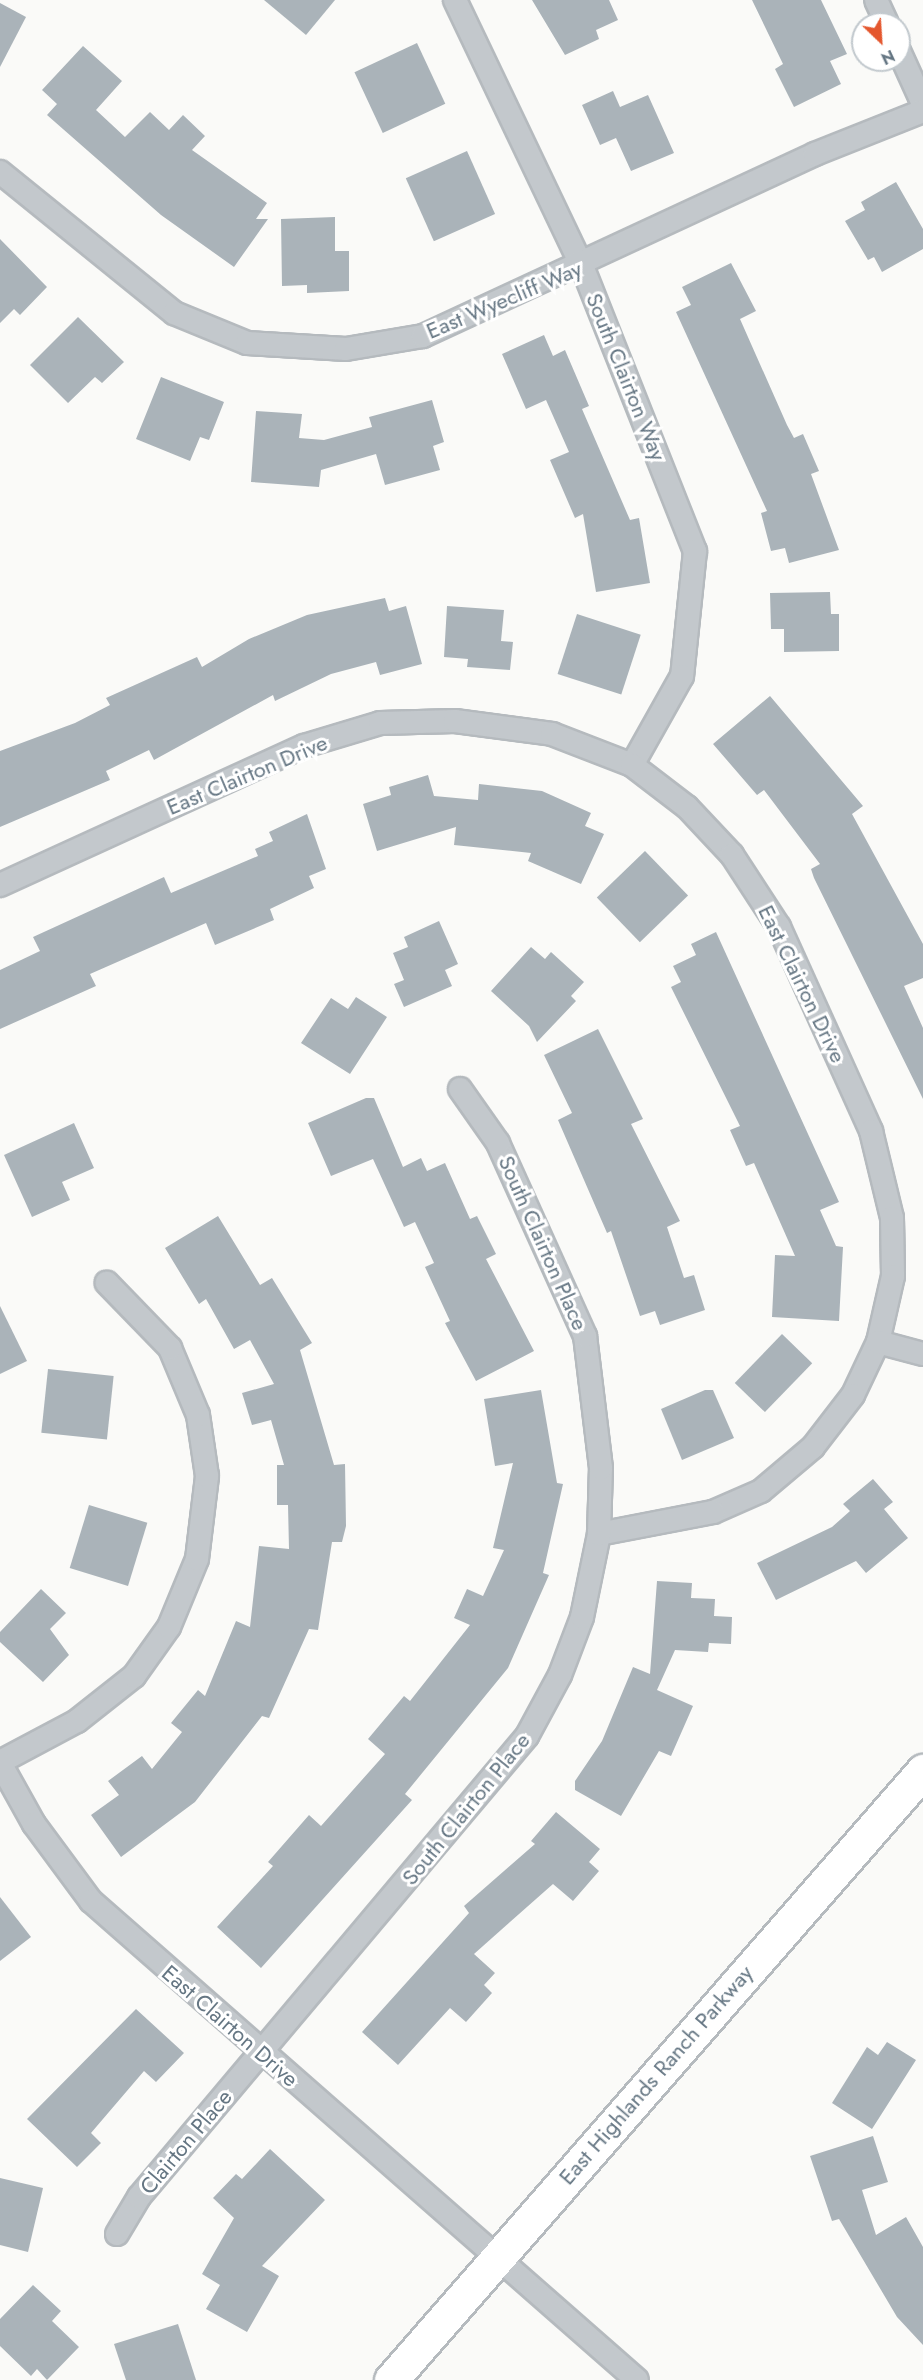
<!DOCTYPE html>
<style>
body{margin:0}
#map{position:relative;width:923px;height:2380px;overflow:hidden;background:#fafaf8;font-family:Jost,sans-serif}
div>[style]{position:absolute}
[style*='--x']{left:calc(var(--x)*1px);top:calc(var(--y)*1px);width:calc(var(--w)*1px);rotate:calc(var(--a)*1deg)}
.building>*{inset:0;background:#aab3b9;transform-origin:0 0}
.roads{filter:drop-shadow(2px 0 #b5babe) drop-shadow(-2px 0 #b5babe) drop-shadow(0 2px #b5babe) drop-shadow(0 -2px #b5babe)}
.minor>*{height:22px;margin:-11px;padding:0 11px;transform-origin:11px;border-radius:11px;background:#c3c8cc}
.primary>*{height:33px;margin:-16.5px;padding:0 16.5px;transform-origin:16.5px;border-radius:16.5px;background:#fff}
span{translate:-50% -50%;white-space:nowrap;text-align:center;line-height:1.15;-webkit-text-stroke:6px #fff;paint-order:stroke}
.street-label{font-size:22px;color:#657683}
.north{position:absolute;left:851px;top:12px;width:60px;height:60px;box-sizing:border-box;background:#fff;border:2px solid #c1c8cd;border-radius:50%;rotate:155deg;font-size:16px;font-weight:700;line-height:24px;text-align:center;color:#657683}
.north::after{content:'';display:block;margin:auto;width:21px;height:27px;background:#e4572e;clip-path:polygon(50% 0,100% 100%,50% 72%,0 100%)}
</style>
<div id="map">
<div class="building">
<div style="clip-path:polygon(264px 0,335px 0,306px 35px)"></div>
<div style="clip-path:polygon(532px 0,609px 0,618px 20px,596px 30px,599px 39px,565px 55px)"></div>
<div style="clip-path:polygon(752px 0,821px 0,847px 54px,830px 61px,841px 84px,794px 107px,775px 69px,783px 64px)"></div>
<div style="clip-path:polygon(0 3px,26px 17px,0 67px)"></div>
<div style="left:417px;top:43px;width:67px;height:69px;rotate:65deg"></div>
<div style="clip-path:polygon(83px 46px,122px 81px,96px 110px,125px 137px,150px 112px,169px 130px,183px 115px,205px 136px,192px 150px,267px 203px,256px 219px,268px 219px,234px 267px,161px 215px,47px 115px,57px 104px,42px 90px)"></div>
<div style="clip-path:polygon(613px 91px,620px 107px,648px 95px,674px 153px,631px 171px,616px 138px,600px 145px,582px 105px)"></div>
<div style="left:467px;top:151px;width:69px;height:67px;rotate:66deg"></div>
<div style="clip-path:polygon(896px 182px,923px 229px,923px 249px,882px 272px,874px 257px,868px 260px,845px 221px,865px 210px,861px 202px)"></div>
<div style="clip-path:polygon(335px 217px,335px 251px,349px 251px,349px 291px,307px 293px,307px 285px,282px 286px,281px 219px)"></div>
<div style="clip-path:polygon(0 239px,47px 287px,20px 315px,14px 309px,0 323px)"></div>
<div style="clip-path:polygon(731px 263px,756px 311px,740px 319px,787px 425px,794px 438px,803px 434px,819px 471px,811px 474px,839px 550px,789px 563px,785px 548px,771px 551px,761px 513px,767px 511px,676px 312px,691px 305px,682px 287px)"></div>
<div style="clip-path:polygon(78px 317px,124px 362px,102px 383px,95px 377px,68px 403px,30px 365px)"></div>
<div style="clip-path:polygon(544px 335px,553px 356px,565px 350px,589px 406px,582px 409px,630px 520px,639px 518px,650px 583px,596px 592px,583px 514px,575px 518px,550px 460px,569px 452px,546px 400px,526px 409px,502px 354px)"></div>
<div style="clip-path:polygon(161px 377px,224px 402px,209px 440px,200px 437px,190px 461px,136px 439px)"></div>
<div style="clip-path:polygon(432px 400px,444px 442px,433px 446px,440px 470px,385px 485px,376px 454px,321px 470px,319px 487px,251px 482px,256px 411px,302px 414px,299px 438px,324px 440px,372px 427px,369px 417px)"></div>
<div style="clip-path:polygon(830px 592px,831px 614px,839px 614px,839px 651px,784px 652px,784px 629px,771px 629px,770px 593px)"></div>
<div style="clip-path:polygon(385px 598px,389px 611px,406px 606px,422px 664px,380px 675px,376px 662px,331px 674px,275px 701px,273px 695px,154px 760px,149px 750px,106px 771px,110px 780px,0 827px,0 751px,75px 723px,110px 705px,106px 698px,197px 657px,202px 667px,249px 639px,307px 615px)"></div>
<div style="clip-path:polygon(447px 606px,504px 610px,501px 641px,513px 642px,510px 670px,467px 667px,468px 659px,444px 657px)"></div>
<div style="left:577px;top:614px;width:67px;height:63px;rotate:18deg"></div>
<div style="clip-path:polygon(770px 696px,863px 806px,852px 814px,923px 944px,923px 978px,904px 986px,923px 1028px,923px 1099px,814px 878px,811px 869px,820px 864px,764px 790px,757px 795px,713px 744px)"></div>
<div style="clip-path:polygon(428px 775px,434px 796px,478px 800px,479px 784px,542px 791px,591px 813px,585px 826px,604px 834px,581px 884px,528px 861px,531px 853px,454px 845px,456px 827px,377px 851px,363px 804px,391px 795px,389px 787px)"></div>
<div style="clip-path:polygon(307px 814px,326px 869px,309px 876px,314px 888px,270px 909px,274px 920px,215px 945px,206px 923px,90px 974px,96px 986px,0 1029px,0 970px,40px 951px,33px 937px,164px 877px,171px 893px,258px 856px,255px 849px,273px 841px,269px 832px)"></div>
<div style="left:645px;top:851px;width:62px;height:67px;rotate:46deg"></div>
<div style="clip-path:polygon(439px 921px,458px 964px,445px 970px,452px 986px,404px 1007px,394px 984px,404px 980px,393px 953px,408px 947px,404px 937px)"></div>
<div style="clip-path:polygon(716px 932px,839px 1202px,820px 1210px,836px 1246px,843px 1247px,839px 1321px,772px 1317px,775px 1255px,795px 1256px,754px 1163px,746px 1166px,730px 1130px,740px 1126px,671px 987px,681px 982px,673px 966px,696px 955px,691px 944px)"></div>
<div style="clip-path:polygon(531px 947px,545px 959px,551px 952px,584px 982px,571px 996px,576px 1001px,537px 1042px,529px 1026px,491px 991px)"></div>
<div style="clip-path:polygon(356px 997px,387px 1017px,350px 1074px,301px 1043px,331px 998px,348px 1009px)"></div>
<div style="clip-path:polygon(598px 1029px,643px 1119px,631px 1124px,680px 1221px,667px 1227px,684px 1278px,694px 1275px,705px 1310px,660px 1325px,655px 1311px,640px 1316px,611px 1231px,607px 1233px,558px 1120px,572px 1113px,544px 1055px)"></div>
<div style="clip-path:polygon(366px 1098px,374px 1098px,403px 1167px,421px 1158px,427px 1171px,445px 1163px,470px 1219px,477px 1216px,496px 1254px,486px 1259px,534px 1351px,476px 1381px,445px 1323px,450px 1321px,425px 1267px,434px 1263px,415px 1222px,404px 1227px,373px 1159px,331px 1176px,308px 1123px)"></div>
<div style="clip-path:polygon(74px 1123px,94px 1168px,62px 1182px,70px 1200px,32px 1217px,4px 1155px)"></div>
<div style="clip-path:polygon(218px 1216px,260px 1285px,272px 1278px,312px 1343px,300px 1350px,334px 1465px,345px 1464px,346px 1526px,342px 1542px,332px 1542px,318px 1630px,309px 1629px,269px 1718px,262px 1716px,195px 1802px,121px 1857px,91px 1815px,119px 1795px,108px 1781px,142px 1756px,152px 1769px,182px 1732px,171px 1723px,198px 1690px,205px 1696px,236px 1621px,250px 1627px,259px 1546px,289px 1549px,288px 1505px,277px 1505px,277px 1465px,284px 1465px,271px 1420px,252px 1425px,242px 1393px,274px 1384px,250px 1340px,234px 1349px,206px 1299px,199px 1304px,165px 1248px)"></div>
<div style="clip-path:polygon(0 1306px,27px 1361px,0 1374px)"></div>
<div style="left:782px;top:1334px;width:42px;height:68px;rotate:44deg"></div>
<div style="left:48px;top:1369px;width:66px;height:64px;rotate:6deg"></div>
<div style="clip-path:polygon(541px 1390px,557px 1483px,563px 1484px,543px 1573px,549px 1575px,508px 1668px,405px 1794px,412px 1800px,261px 1968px,217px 1927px,273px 1866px,268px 1862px,309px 1815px,321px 1826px,385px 1754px,368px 1739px,404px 1696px,410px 1701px,470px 1625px,454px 1618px,467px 1589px,483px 1596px,504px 1550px,493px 1548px,513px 1463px,495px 1466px,484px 1399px)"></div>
<div style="clip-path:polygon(705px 1390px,713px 1390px,734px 1438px,682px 1460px,661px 1409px)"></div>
<div style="clip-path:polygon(873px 1479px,893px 1502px,884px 1509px,908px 1538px,866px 1573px,856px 1561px,776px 1600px,757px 1563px,832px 1527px,850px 1511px,843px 1504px)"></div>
<div style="left:89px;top:1505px;width:61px;height:66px;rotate:17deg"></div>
<div style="clip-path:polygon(657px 1581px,692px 1583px,691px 1598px,715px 1599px,714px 1616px,732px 1617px,731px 1644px,709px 1643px,708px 1652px,675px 1650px,657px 1690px,693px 1706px,671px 1756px,659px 1751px,621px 1816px,575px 1790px,575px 1781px,602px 1741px,633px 1667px,650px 1674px)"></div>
<div style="clip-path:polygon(41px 1589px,66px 1613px,50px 1629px,69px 1655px,43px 1682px,0 1642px,0 1632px)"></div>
<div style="clip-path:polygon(556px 1812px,600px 1849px,589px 1862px,599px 1871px,573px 1901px,553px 1884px,474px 1954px,495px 1973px,484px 1985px,492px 1993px,466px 2022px,450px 2008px,398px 2065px,362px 2032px,469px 1913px,464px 1906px,535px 1844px,531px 1841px)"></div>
<div style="clip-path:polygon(0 1897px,31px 1937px,0 1961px)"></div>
<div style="clip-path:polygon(136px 2009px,184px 2053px,156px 2082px,144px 2071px,91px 2133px,101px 2143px,77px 2167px,27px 2119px)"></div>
<div style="clip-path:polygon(887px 2042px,916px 2060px,872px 2129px,832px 2103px,867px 2047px,878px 2055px)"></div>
<div style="clip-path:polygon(873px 2136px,888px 2182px,862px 2190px,876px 2235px,906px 2217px,923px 2247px,923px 2345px,897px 2317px,839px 2219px,832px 2221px,810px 2156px)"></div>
<div style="clip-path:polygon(270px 2149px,325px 2200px,262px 2266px,279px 2276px,247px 2332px,206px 2309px,220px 2285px,202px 2274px,234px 2218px,213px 2198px,236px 2174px,242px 2179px)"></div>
<div style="clip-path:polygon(0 2178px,43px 2188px,28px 2252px,0 2245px)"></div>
<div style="clip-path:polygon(33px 2285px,61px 2311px,52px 2321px,79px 2347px,47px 2380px,37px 2369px,31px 2376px,0 2346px,0 2319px)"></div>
<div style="clip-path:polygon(178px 2324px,196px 2380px,126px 2380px,114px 2344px)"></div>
</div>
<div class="roads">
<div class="minor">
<div style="--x:455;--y:0;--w:295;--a:64.5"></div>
<div style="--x:582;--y:266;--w:307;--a:68.4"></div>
<div style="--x:695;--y:551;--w:126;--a:95.9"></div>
<div style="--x:682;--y:676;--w:102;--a:119.3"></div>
<div style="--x:876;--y:0;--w:26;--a:65"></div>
<div style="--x:899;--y:51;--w:58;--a:65.6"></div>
<div style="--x:0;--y:172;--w:224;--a:39"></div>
<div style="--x:174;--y:313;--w:79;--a:22.3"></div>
<div style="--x:247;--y:343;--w:99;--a:3.5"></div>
<div style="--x:346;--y:349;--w:78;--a:-9.6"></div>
<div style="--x:423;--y:336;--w:432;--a:-24.9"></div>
<div style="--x:815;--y:154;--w:116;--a:-21.7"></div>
<div style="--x:0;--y:885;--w:334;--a:-24.6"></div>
<div style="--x:304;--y:746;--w:79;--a:-16.8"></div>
<div style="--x:380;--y:723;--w:75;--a:-1.5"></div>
<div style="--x:455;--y:721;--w:98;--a:7.6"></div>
<div style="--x:552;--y:734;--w:86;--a:21.2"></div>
<div style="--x:632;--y:765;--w:69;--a:37.4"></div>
<div style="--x:687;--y:807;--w:66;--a:46.8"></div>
<div style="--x:732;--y:855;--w:86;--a:56.9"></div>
<div style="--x:779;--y:927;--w:224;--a:65.7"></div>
<div style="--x:871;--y:1131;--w:89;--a:76.4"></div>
<div style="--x:892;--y:1218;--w:58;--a:89"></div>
<div style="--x:893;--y:1276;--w:68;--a:102.8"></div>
<div style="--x:878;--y:1342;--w:59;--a:115.3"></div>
<div style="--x:853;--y:1395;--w:66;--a:127.6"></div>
<div style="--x:813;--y:1447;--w:68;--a:139.8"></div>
<div style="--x:761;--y:1491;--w:52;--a:156.4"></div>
<div style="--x:713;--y:1512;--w:116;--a:169.1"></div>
<div style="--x:878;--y:1342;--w:47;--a:14.9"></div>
<div style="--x:0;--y:1762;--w:87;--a:-28"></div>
<div style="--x:77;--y:1721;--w:73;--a:-38.3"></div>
<div style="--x:134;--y:1676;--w:60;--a:-54.5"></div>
<div style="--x:169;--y:1627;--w:74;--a:-67.6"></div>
<div style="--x:197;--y:1559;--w:84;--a:-83.1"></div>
<div style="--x:207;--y:1476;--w:62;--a:-98.4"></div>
<div style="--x:198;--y:1415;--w:73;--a:-112.7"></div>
<div style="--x:170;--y:1348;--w:91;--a:-134.1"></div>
<div style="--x:0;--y:1763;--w:70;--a:60.9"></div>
<div style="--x:34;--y:1824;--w:96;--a:53.5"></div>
<div style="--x:91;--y:1901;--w:726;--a:41.26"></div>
<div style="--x:117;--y:2234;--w:43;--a:-59.3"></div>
<div style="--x:139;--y:2197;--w:603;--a:-49.91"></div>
<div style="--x:527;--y:1736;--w:69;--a:-61.6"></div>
<div style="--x:560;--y:1675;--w:62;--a:-69.2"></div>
<div style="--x:582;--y:1617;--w:85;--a:-78.4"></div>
<div style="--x:599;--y:1534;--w:66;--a:-88.3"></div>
<div style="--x:601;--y:1468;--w:133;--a:-96.9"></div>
<div style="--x:585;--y:1336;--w:212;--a:-114.3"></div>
<div style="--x:498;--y:1143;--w:66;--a:-125.1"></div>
</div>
<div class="primary">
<div style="--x:391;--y:2380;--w:809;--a:-48.86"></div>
</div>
</div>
<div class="street-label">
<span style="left:504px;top:300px;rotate:-23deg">East Wyecliff Way</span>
<span style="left:626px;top:377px;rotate:68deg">South Clairton Way</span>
<span style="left:247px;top:775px;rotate:-23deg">East Clairton Drive</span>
<span style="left:802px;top:984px;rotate:64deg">East Clairton Drive</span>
<span style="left:543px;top:1243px;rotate:66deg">South Clairton Place</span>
<span style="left:466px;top:1809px;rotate:-51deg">South Clairton Place</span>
<span style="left:230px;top:2026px;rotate:41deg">East Clairton Drive</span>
<span style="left:656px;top:2075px;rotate:-49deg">East Highlands Ranch Parkway</span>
<span style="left:186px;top:2142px;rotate:-50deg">Clairton Place</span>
</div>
<div class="north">N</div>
</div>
